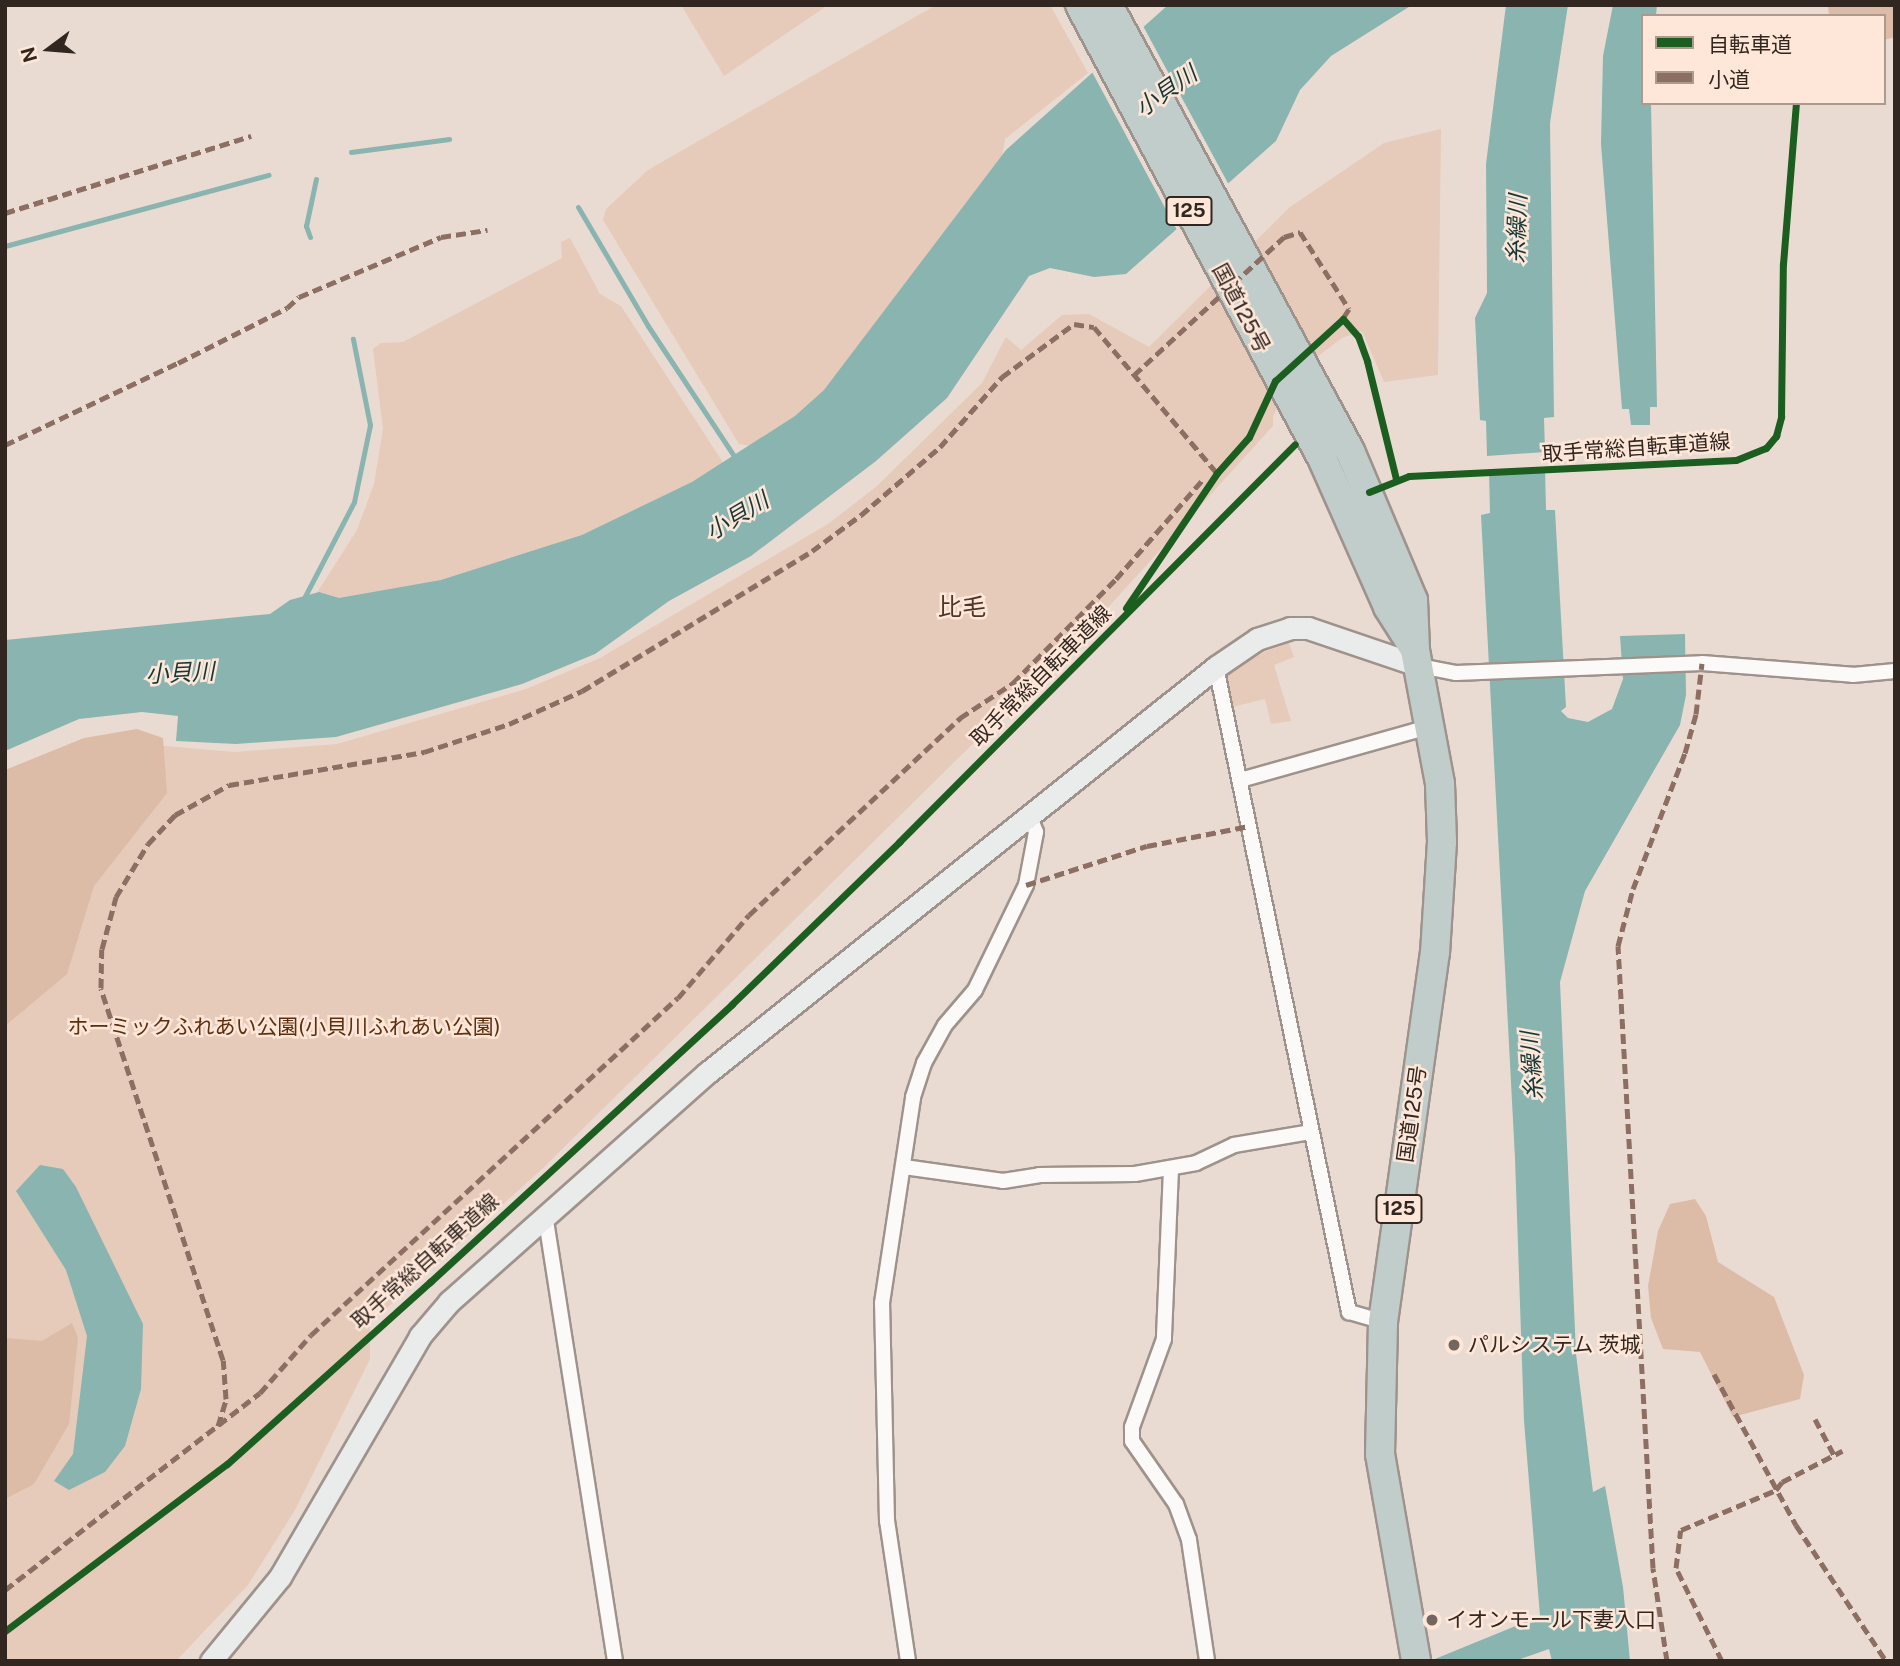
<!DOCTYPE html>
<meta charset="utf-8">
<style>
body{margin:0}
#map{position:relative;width:1900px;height:1666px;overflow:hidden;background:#eadbd2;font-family:"Public Sans","Noto Sans JP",sans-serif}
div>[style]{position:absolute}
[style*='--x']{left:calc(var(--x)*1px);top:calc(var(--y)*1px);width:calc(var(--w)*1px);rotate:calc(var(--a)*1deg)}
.green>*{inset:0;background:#e6caba}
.forest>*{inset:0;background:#dcbba7}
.water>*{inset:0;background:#89b4b0}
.pier>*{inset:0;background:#eadbd2}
.stream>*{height:5px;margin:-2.5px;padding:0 2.5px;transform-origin:2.5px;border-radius:2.5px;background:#89b4b0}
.roads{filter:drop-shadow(2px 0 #9e938c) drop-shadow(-2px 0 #9e938c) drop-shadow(0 2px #9e938c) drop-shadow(0 -2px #9e938c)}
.street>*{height:14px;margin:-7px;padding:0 7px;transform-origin:7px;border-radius:7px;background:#fcfaf8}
.secondary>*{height:21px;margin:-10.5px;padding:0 10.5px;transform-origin:10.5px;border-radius:10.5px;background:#eaeceb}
.highway>*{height:28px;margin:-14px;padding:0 14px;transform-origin:14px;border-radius:14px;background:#c0cdca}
.quiet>*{height:5px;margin-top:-2.5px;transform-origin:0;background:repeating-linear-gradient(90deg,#8d6e63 0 10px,transparent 0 15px)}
.cycleway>*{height:7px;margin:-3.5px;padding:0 3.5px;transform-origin:3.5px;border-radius:3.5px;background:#1b5e20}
.dots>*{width:19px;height:19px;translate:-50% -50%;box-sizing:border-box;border:4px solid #fee7d9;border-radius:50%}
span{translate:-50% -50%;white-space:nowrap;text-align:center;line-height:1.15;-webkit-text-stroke:5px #fee7d9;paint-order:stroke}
.shield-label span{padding:2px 5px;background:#fee7d9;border:2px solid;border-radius:5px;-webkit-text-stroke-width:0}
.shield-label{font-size:19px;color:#312720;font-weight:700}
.street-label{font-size:21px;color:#312720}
.park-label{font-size:21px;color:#5d2f0e}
.poi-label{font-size:21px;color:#312720}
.left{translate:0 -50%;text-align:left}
.water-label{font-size:23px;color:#163937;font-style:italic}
.quarter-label{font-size:24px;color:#4d372a}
.frame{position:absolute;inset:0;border:7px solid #312720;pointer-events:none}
.legend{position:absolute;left:1641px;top:14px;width:245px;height:91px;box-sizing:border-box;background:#fee7d9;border:2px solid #ac9a8f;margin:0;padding:9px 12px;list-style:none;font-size:21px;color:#312720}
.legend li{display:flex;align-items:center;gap:14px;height:35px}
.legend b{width:35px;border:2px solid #ac9a8f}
.north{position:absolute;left:14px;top:14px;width:70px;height:70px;-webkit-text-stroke:5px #fee7d9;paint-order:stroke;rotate:254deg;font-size:19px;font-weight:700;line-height:28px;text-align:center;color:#312720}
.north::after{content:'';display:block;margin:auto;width:24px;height:32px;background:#312720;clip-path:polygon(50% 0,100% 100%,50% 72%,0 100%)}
</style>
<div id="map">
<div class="green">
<div style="clip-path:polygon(681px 5px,828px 5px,724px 76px)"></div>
<div style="clip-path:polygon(936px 5px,1050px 5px,1088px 73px,1005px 139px,1001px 166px,825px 396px,757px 447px,739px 444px,603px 220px,606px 209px,648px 170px)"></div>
<div style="clip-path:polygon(1441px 129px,1438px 375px,1384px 382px,1362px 331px,1342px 338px,1296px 373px,1273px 416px,1273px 426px,1082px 636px,542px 1169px,370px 1323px,370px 1359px,295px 1510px,248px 1585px,176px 1661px,5px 1661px,5px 786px,153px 745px,235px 752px,337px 744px,526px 689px,600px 658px,828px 524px,877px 486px,982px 383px,1006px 337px,1021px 350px,1062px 315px,1089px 314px,1149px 347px,1290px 207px,1384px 143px)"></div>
<div style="clip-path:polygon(570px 238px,600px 294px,621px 306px,726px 467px,671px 497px,523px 563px,326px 605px,315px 596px,357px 530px,374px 484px,383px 429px,373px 349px,381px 343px,403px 342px,562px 258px,561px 242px)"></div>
<div style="clip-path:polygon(1289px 643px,1294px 657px,1274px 665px,1291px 721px,1271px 724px,1265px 699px,1232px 707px,1227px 674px,1264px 652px)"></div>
</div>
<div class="forest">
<div style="clip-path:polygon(1828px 5px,1895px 5px,1895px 37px,1884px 40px,1884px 16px,1829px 16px)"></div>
<div style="clip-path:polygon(137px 729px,163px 738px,167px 793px,94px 886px,67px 974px,5px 1026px,5px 770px,84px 738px)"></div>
<div style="clip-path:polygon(1695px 1199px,1706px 1216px,1718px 1262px,1774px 1297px,1804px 1375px,1800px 1399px,1733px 1417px,1700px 1352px,1663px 1349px,1651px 1318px,1648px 1286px,1658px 1231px,1670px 1204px)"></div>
<div style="clip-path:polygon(72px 1323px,78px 1338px,69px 1424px,34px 1484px,5px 1499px,5px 1338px,42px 1341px)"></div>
</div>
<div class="water">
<div style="clip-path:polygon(1168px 5px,1412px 5px,1331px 56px,1300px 90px,1276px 141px,1126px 274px,1094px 277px,1050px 268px,1029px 276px,947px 398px,876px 461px,751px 556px,669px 601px,595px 654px,522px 684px,336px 737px,236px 744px,176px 741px,178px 716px,142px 712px,79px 719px,5px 751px,5px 640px,270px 614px,290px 600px,319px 592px,339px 598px,441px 580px,582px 535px,692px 482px,795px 416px,824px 390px,1006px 150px)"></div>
<div style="clip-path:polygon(1506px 5px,1568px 5px,1550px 123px,1554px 417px,1544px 418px,1545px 452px,1487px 456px,1486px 421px,1480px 420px,1475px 318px,1487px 293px,1486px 164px)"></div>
<div style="clip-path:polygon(1613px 5px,1657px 5px,1656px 16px,1643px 16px,1643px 103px,1651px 103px,1657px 407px,1650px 407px,1650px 425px,1631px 425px,1629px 409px,1622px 409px,1601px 144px,1603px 56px)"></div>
<div style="clip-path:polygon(1545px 467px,1546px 510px,1555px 510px,1566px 707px,1561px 711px,1568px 718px,1588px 722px,1612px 709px,1623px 679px,1620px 636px,1685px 634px,1686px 695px,1680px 725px,1585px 891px,1560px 982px,1576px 1354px,1593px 1492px,1605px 1486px,1623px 1587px,1630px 1661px,1552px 1661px,1549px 1649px,1515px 1661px,1430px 1661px,1540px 1616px,1524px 1421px,1515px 1158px,1481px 515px,1490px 513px,1489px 470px)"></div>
<div style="clip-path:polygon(40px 1165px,63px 1169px,76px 1187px,143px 1324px,141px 1389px,125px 1446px,105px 1472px,69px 1490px,54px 1481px,73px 1454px,87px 1336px,66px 1270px,16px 1191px)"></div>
</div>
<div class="pier">
<div style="clip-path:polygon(1142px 24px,1230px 187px,1178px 232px,1091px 70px)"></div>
</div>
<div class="stream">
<div style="--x:351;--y:152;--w:99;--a:-7.6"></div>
<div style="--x:578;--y:207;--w:138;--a:59.5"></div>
<div style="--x:648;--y:326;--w:159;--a:56.5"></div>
<div style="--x:310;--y:237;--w:12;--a:-110"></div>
<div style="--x:306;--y:226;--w:48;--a:-78"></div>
<div style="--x:5;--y:246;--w:273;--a:-15.1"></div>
<div style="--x:303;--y:600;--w:110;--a:-62.5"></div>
<div style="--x:354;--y:502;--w:79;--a:-78.3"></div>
<div style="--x:370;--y:425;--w:88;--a:-101.2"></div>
</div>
<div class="roads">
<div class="street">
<div style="--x:1420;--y:666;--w:37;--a:11"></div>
<div style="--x:1456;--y:673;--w:246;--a:-2.3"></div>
<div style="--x:1702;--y:663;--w:151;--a:4.5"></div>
<div style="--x:1853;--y:675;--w:42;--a:-5.4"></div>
<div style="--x:1216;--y:667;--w:659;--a:78.35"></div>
<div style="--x:1349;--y:1312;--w:35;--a:16"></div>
<div style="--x:1240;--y:780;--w:199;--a:-15.7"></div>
<div style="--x:904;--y:1167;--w:100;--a:8"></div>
<div style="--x:1003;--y:1181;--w:36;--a:-9"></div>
<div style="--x:1039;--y:1175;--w:96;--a:-0.6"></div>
<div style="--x:1135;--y:1174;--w:62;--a:-10.2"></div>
<div style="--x:1196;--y:1163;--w:42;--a:-25.3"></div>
<div style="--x:1234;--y:1145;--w:77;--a:-9.7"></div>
<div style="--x:1171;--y:1169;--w:170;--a:92.4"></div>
<div style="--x:1164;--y:1339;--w:94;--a:110"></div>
<div style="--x:1132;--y:1427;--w:14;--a:90"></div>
<div style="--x:1132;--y:1441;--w:77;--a:55.1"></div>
<div style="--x:1176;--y:1504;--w:38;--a:70"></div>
<div style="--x:1189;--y:1540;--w:122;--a:81.5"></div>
<div style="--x:545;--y:1214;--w:452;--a:81.1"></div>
<div style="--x:908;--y:1661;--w:142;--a:-98.5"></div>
<div style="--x:887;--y:1521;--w:218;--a:-91.3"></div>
<div style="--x:882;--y:1303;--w:208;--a:-81.4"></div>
<div style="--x:913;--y:1097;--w:36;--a:-72"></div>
<div style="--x:924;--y:1063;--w:43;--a:-61.1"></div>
<div style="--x:945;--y:1025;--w:46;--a:-49.4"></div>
<div style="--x:975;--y:990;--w:117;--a:-64.1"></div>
<div style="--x:1026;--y:885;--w:54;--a:-79.3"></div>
<div style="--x:1036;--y:832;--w:18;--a:-112"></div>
</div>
<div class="secondary">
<div style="--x:211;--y:1661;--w:109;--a:-50.6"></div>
<div style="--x:280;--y:1577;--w:279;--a:-59.8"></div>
<div style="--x:420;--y:1336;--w:45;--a:-49.5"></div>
<div style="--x:449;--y:1302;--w:345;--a:-41.6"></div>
<div style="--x:707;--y:1073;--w:651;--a:-38.58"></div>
<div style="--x:1216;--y:667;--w:50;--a:-34.3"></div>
<div style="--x:1257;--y:639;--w:35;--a:-18"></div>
<div style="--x:1290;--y:628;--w:18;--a:0"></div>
<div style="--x:1308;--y:628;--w:118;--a:18.7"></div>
</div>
<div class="highway">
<div style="--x:1080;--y:5;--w:516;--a:61.89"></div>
<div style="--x:1323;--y:460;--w:161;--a:66.1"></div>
<div style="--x:1388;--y:607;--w:49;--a:57.6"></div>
<div style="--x:1108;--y:5;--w:507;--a:61.52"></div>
<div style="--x:1350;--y:451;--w:162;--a:67.1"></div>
<div style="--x:1413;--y:600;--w:50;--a:87.7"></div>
<div style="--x:1415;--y:650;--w:136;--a:79.4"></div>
<div style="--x:1440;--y:784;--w:58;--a:88"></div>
<div style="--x:1442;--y:842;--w:110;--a:93.6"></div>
<div style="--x:1435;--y:952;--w:374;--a:98"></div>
<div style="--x:1383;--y:1322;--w:132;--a:91.3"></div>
<div style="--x:1380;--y:1454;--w:210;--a:80.1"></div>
</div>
</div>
<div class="quiet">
<div style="--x:5;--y:213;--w:258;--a:-17.4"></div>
<div style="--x:1134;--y:375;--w:204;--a:-42.6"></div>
<div style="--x:1284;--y:237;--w:17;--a:-17"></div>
<div style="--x:1300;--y:232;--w:91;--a:57.5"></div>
<div style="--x:1349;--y:309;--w:17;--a:123"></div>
<div style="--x:5;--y:445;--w:191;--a:-25.4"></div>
<div style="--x:178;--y:363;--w:122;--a:-26.8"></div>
<div style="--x:287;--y:308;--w:16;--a:-43"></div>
<div style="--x:299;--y:297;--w:154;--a:-22.9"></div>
<div style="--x:441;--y:237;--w:47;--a:-8.7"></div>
<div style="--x:1026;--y:885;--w:127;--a:-17.9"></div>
<div style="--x:1147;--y:846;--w:104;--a:-11.1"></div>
<div style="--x:1714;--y:1374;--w:172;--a:61.5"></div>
<div style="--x:1796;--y:1525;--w:163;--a:56.5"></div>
<div style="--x:1815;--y:1419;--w:41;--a:62.2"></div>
<div style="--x:218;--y:1426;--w:28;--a:-73"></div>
<div style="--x:226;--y:1399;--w:39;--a:-94"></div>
<div style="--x:223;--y:1360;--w:391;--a:-108.2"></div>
<div style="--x:101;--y:988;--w:39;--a:-89"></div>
<div style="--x:102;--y:949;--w:54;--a:-74.9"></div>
<div style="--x:116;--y:897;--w:62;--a:-58.9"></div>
<div style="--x:148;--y:844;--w:40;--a:-47"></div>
<div style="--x:175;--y:815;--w:62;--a:-29.1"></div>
<div style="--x:229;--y:785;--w:198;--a:-9.6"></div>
<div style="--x:424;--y:752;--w:89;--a:-18.2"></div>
<div style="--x:509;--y:724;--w:80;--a:-24.3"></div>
<div style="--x:582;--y:691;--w:269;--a:-31.3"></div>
<div style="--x:812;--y:551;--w:61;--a:-36.3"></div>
<div style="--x:861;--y:515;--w:104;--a:-40.7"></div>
<div style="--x:940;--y:447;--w:94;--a:-48.5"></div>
<div style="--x:1002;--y:377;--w:89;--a:-36.4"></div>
<div style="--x:1074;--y:324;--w:20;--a:9"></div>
<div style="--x:1094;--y:327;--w:191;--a:49.9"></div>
<div style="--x:1217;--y:473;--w:5;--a:-53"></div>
<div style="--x:5;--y:1590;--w:322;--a:-37.7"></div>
<div style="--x:260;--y:1393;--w:77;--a:-48.7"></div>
<div style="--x:311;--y:1335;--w:498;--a:-42.6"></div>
<div style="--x:678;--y:998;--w:109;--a:-49.5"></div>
<div style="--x:749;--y:915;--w:289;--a:-43"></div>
<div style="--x:960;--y:718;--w:64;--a:-33.4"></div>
<div style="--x:1013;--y:683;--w:146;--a:-45.3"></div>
<div style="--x:1116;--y:579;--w:134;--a:-48.9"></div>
<div style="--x:1667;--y:1661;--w:94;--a:-98.6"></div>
<div style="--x:1653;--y:1568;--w:623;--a:-93.22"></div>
<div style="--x:1618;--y:946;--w:59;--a:-75.3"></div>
<div style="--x:1633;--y:889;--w:146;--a:-69.1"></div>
<div style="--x:1685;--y:753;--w:41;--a:-74.2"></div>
<div style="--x:1696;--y:714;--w:51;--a:-83.3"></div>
<div style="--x:1722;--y:1661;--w:104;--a:-116.3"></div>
<div style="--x:1676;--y:1568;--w:38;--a:-83"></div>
<div style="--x:1681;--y:1530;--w:103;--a:-22.8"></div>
<div style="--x:1776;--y:1490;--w:10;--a:-53"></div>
<div style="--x:1782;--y:1482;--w:68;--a:-27.3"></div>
</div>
<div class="cycleway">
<div style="--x:1369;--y:492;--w:43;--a:-21.8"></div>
<div style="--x:1409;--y:476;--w:327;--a:-2.8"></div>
<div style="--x:1736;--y:460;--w:32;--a:-22"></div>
<div style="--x:1766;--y:448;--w:16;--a:-50"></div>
<div style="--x:1776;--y:436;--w:20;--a:-75"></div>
<div style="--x:1781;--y:417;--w:153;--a:-89.3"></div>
<div style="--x:1783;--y:264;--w:162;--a:-85.4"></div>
<div style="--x:1126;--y:608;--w:163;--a:-56"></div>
<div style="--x:1217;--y:473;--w:48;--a:-48.4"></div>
<div style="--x:1249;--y:437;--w:62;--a:-65.1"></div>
<div style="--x:1275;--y:381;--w:92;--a:-42.4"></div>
<div style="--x:1343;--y:319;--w:23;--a:49"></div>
<div style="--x:1358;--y:336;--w:27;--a:70"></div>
<div style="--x:1367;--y:361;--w:122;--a:76.2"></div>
<div style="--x:5;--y:1631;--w:278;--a:-37"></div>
<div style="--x:227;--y:1464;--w:273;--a:-41.9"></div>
<div style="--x:430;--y:1282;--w:410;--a:-42.6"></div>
<div style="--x:732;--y:1004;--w:233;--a:-44.1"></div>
<div style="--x:899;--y:842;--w:561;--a:-45.14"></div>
</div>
<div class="dots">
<div style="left:1454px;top:1345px;background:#72665e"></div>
<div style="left:1432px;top:1620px;background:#72665e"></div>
</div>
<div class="shield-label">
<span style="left:1189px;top:211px">125</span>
<span style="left:1399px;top:1209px">125</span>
</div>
<div class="street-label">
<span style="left:1241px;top:308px;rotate:62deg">国道125号</span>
<span style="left:1636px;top:448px;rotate:-4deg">取手常総自転車道線</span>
<span style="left:1041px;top:676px;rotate:-45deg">取手常総自転車道線</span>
<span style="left:1412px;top:1114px;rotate:-82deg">国道125号</span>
<span style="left:425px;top:1261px;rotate:-42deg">取手常総自転車道線</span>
</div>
<div class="park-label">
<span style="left:284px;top:1027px">ホーミックふれあい公園(小貝川ふれあい公園)</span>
</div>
<div class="poi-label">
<span class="left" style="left:1468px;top:1345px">パルシステム 茨城</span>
<span class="left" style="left:1446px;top:1620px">イオンモール下妻入口</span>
</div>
<div class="water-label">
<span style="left:1166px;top:91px;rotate:-35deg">小貝川</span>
<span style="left:1517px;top:229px;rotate:-88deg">糸繰川</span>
<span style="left:737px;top:516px;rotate:-31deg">小貝川</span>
<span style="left:180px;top:673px;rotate:-3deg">小貝川</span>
<span style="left:1532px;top:1066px;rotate:-94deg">糸繰川</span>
</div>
<div class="quarter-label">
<span style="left:962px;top:607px">比毛</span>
</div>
<div class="frame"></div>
<ul class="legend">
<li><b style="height:9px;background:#1b5e20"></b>自転車道</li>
<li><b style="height:9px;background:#8d6e63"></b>小道</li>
</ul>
<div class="north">N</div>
</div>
